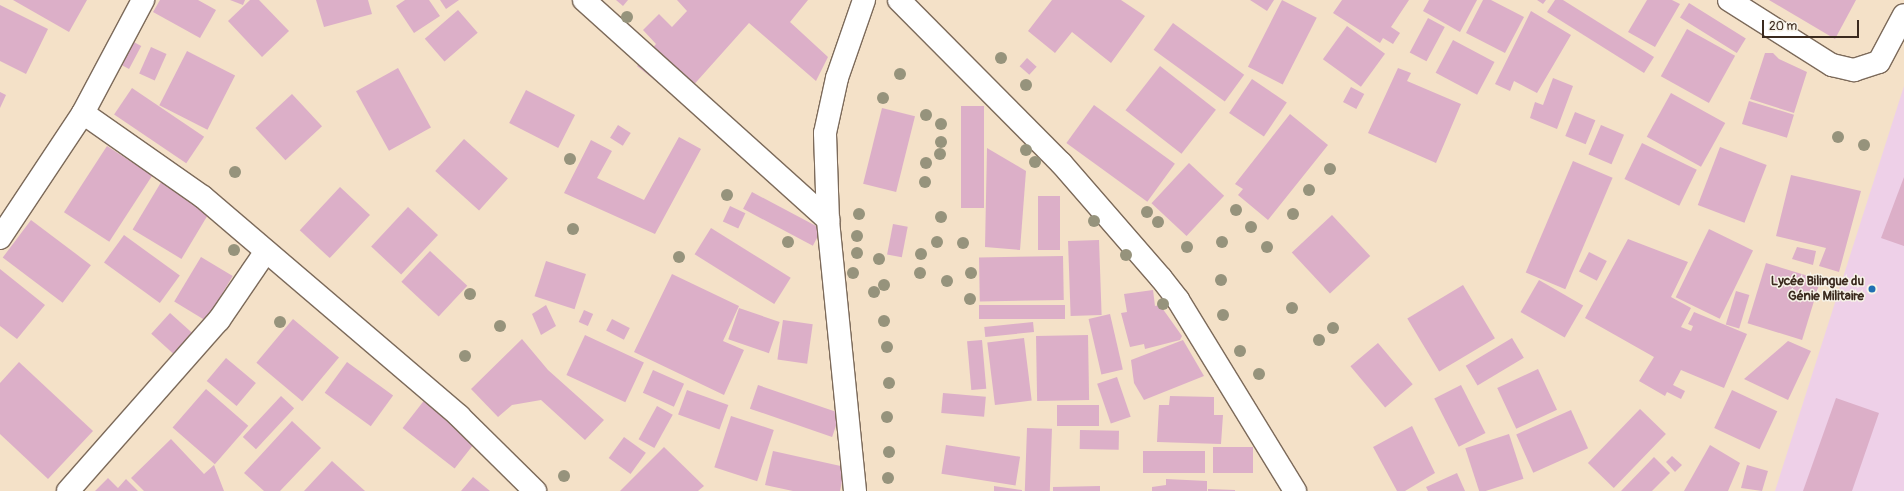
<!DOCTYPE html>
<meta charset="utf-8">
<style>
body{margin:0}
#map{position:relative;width:1904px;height:491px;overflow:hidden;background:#f4e1c8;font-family:Pangolin,sans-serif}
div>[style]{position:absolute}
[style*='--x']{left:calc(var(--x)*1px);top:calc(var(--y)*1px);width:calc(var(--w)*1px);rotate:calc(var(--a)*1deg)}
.built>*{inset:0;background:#eed0e8}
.building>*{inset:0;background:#dcafc8;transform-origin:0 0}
.roads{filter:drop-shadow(1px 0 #7c6a5a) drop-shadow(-1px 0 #7c6a5a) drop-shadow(0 1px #7c6a5a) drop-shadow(0 -1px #7c6a5a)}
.minor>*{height:22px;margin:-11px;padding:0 11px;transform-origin:11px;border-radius:11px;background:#fff}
.trees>*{width:12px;height:12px;margin:-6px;border-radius:50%;background:#96937c}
.dots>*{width:11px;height:11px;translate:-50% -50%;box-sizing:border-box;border:2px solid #f7f3e8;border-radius:50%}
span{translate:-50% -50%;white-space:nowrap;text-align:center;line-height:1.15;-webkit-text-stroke:3px #f7f3e8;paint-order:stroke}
.poi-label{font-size:13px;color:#3b2a1e;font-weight:700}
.right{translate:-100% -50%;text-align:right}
.scale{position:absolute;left:1762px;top:20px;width:97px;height:18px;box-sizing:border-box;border:2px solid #3b2a1e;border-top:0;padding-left:5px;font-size:12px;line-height:14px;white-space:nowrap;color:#3b2a1e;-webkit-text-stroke:3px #f7f3e8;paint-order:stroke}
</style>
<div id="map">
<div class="built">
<div style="clip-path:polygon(1904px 86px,1904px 491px,1775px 491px)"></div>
</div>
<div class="building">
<div style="clip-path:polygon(13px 0,87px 0,69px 32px)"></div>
<div style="clip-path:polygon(160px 0,198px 0,216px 10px,200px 38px,153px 12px)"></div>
<div style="clip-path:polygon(230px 0,245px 0,243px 5px)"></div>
<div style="clip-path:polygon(250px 0,259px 0,289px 31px,262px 57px,228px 21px)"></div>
<div style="clip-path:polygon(316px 0,368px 0,372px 14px,324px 27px)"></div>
<div style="clip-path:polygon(405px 0,429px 0,440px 16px,414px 33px,396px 6px)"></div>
<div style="clip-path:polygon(440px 0,459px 0,446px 9px)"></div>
<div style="clip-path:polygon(616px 0,628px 0,623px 6px)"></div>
<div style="clip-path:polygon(677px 0,808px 0,790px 22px,828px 57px,816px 81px,749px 23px,690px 89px,657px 82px,637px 66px,656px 44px,643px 30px,659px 14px,672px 27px,687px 11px)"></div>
<div style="clip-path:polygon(1052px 0,1121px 0,1145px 16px,1111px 63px,1072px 32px,1055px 53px,1028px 31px)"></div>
<div style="clip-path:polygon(1250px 0,1274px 0,1267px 11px)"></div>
<div style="left:1282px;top:0;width:39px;height:75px;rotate:27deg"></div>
<div style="clip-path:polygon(1342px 0,1409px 0,1391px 27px,1400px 33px,1393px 44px,1383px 38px,1380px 43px,1333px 13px)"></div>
<div style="clip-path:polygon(1429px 0,1477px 0,1460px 32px,1423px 11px)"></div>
<div style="clip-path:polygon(1483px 0,1491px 0,1524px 17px,1505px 53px,1466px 33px)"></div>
<div style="clip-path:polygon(1537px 0,1546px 0,1543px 4px)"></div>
<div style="clip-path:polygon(1555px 0,1563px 0,1654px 57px,1644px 73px,1547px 12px)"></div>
<div style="clip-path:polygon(1647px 0,1672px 0,1680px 4px,1655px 47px,1628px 32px)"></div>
<div style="clip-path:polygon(1769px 0,1856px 0,1835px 39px)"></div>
<div style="left:1689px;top:3px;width:67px;height:17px;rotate:32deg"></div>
<div style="clip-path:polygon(0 5px,48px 29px,26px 74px,0 61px)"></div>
<div style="left:458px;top:10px;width:30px;height:44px;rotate:49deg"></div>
<div style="clip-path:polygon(1531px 11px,1571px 35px,1537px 93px,1514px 81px,1510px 91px,1495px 84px)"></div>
<div style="left:1428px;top:18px;width:19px;height:39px;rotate:28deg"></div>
<div style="left:1173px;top:23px;width:88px;height:33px;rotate:36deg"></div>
<div style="left:1347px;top:26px;width:47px;height:41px;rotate:36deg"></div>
<div style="left:1687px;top:29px;width:55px;height:54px;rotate:29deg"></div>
<div style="left:128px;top:39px;width:15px;height:26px;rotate:28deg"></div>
<div style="left:1453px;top:40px;width:47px;height:37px;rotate:28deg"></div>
<div style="left:151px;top:47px;width:17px;height:29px;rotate:24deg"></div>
<div style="left:187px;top:51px;width:54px;height:61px;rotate:27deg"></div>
<div style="clip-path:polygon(1765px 53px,1773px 53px,1779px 59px,1807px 72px,1794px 113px,1750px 99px)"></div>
<div style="left:1027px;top:58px;width:13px;height:11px;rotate:42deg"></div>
<div style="left:1160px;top:66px;width:71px;height:56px;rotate:38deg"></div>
<div style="left:398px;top:68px;width:68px;height:48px;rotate:61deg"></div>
<div style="clip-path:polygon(1398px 68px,1411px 73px,1407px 81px,1461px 104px,1436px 163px,1368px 133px)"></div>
<div style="clip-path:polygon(1553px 78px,1573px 86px,1557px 129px,1530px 118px,1535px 102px,1543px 105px)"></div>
<div style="left:1252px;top:79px;width:42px;height:41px;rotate:34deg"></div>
<div style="left:1351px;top:87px;width:15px;height:17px;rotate:28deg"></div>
<div style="left:132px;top:88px;width:87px;height:32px;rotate:34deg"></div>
<div style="left:526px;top:90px;width:55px;height:37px;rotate:27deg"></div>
<div style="clip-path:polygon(0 92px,6px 95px,0 108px)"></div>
<div style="left:1671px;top:93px;width:62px;height:50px;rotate:29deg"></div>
<div style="left:292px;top:94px;width:44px;height:50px;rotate:47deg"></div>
<div style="left:1749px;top:101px;width:47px;height:24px;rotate:17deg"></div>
<div style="left:1094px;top:105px;width:100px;height:47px;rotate:36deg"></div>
<div style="left:961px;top:106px;width:23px;height:102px"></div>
<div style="left:882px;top:108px;width:34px;height:78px;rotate:14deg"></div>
<div style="left:1575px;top:112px;width:22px;height:26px;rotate:22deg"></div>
<div style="clip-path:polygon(1290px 114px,1328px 145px,1268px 220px,1238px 195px,1243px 189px,1235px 184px)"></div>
<div style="left:618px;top:125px;width:15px;height:15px;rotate:32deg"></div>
<div style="left:1601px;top:125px;width:25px;height:32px;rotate:23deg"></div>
<div style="clip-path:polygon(679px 137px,701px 149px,655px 234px,564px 193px,591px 140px,612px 151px,597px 178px,644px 200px)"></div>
<div style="left:464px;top:139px;width:59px;height:43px;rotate:42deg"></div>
<div style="left:1642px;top:143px;width:61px;height:40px;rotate:26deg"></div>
<div style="left:107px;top:146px;width:54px;height:79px;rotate:33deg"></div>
<div style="left:1720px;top:147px;width:50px;height:62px;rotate:21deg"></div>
<div style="clip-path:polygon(987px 148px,1026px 171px,1020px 250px,985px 247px)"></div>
<div style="left:1573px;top:161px;width:43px;height:121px;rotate:23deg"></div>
<div style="left:1189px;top:163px;width:48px;height:55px;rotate:43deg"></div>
<div style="clip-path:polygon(1791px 175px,1861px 191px,1839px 272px,1819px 266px,1826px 248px,1776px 236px)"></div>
<div style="clip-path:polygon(1904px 177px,1904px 246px,1881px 238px)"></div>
<div style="left:163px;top:179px;width:57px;height:59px;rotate:31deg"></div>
<div style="left:340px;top:187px;width:41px;height:59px;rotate:43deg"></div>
<div style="left:752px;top:192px;width:79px;height:19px;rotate:28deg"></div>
<div style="left:1038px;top:196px;width:22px;height:54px"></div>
<div style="left:730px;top:206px;width:17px;height:17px;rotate:25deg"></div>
<div style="left:408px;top:207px;width:41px;height:54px;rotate:43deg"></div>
<div style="left:1332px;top:215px;width:56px;height:55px;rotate:47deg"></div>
<div style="left:31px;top:220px;width:75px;height:47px;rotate:37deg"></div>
<div style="left:893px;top:224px;width:15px;height:31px;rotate:11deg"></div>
<div style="left:711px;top:228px;width:94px;height:31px;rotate:32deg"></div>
<div style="left:1709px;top:229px;width:49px;height:76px;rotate:26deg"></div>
<div style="left:124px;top:235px;width:69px;height:34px;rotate:36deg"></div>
<div style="clip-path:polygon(1628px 239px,1688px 262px,1671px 297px,1691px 308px,1681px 327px,1691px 331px,1693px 326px,1688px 324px,1694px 312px,1747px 334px,1724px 388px,1681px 370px,1673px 385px,1685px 391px,1681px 399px,1667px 392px,1665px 396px,1639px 381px,1654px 357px,1585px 318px)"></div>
<div style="left:1099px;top:240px;width:75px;height:31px;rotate:88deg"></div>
<div style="clip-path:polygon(1797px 247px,1816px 251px,1813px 265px,1792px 259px)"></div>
<div style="left:430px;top:251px;width:51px;height:42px;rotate:43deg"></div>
<div style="left:1589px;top:252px;width:20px;height:22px;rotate:27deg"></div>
<div style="left:1063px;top:256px;width:44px;height:84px;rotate:89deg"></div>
<div style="left:201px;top:257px;width:37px;height:52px;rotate:31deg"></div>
<div style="left:546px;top:261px;width:42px;height:37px;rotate:18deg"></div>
<div style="left:1766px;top:263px;width:57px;height:63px;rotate:17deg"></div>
<div style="clip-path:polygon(0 269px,45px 305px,17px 339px,0 326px)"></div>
<div style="clip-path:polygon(672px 274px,739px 306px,723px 341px,744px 350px,724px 395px,634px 352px)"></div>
<div style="left:1539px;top:280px;width:51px;height:37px;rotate:30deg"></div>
<div style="left:1463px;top:285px;width:62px;height:65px;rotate:59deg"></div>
<div style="clip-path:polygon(1153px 290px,1155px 306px,1160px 305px,1182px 336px,1180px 340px,1145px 349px,1144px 344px,1130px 347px,1121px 313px,1127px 312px,1124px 294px)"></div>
<div style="left:1736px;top:291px;width:14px;height:35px;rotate:17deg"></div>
<div style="clip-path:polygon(546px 305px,556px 326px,541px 335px,532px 314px)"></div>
<div style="left:1065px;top:305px;width:14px;height:86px;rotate:90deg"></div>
<div style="left:739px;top:308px;width:43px;height:33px;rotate:19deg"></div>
<div style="left:584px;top:310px;width:10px;height:13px;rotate:24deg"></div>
<div style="left:170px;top:313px;width:36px;height:28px;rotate:42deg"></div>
<div style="left:1110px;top:314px;width:57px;height:22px;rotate:77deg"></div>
<div style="left:293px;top:319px;width:60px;height:57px;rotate:40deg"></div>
<div style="left:612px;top:319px;width:20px;height:13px;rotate:27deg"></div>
<div style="left:783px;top:320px;width:30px;height:40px;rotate:8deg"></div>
<div style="left:1033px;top:322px;width:10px;height:49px;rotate:84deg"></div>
<div style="left:585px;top:335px;width:65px;height:44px;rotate:25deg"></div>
<div style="left:1088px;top:335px;width:65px;height:52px;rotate:89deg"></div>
<div style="left:1024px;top:338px;width:63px;height:37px;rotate:83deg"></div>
<div style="left:1512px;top:338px;width:23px;height:54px;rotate:59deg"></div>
<div style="clip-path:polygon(522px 339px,548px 370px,604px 420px,585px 440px,541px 400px,512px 405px,498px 417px,471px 389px)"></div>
<div style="left:982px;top:340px;width:49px;height:15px;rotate:85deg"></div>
<div style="clip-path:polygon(1183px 340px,1204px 376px,1144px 400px,1134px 383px,1131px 360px)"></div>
<div style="clip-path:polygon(1788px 341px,1811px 351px,1788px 400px,1744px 379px)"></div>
<div style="left:1378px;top:343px;width:54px;height:36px;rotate:50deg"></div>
<div style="left:226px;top:358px;width:39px;height:30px;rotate:40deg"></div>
<div style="clip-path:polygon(19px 362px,93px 431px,48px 479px,0 434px,0 383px)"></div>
<div style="left:347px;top:362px;width:57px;height:38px;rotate:36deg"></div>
<div style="left:1538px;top:369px;width:45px;height:45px;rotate:65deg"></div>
<div style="left:653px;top:370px;width:34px;height:25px;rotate:24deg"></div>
<div style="left:1117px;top:377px;width:42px;height:21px;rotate:71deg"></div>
<div style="left:758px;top:385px;width:87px;height:25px;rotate:19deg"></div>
<div style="left:1461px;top:385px;width:54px;height:30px;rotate:63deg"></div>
<div style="left:206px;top:389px;width:56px;height:51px;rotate:41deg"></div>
<div style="left:687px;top:390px;width:44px;height:26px;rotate:20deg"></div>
<div style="left:1732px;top:390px;width:50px;height:42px;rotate:25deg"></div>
<div style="left:943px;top:393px;width:43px;height:20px;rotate:5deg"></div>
<div style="left:281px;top:396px;width:18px;height:56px;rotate:43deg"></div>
<div style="clip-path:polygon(1170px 396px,1214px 397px,1214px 415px,1223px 415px,1221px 444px,1157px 442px,1159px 405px,1169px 405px)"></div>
<div style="left:426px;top:398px;width:66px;height:38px;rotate:38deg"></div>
<div style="clip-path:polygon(1836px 398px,1879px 413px,1852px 491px,1803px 491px)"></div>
<div style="left:1057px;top:405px;width:42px;height:21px"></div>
<div style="left:657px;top:406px;width:18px;height:38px;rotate:29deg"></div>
<div style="left:1640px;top:409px;width:36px;height:75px;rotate:44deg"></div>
<div style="left:1571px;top:410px;width:42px;height:60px;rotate:66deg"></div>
<div style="left:731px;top:416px;width:45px;height:54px;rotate:18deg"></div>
<div style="clip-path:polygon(292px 421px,321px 448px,280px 491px,264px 491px,244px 473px)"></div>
<div style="clip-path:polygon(1412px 426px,1435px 473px,1405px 491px,1397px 491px,1373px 447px)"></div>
<div style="left:1027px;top:428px;width:25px;height:63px;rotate:2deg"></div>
<div style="left:1080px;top:430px;width:39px;height:19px;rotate:1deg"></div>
<div style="left:1509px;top:434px;width:47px;height:46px;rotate:72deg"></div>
<div style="left:624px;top:437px;width:27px;height:26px;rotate:36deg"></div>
<div style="clip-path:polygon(171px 439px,204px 474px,214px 465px,224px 491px,144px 491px,131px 478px)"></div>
<div style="left:946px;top:445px;width:75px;height:29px;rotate:9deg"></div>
<div style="clip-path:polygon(1710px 445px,1740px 463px,1728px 491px,1684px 491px)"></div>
<div style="clip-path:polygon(664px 447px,704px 486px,698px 491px,620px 491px)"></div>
<div style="left:1213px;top:447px;width:40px;height:26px"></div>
<div style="clip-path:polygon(773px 451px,845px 467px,840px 491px,793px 491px,765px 485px)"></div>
<div style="left:1143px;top:451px;width:62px;height:22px"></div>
<div style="clip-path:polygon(1672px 456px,1682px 465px,1675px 472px,1666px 462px)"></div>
<div style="clip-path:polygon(1654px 457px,1670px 473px,1652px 491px,1621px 491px)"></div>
<div style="clip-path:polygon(332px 461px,365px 491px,304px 491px)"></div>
<div style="clip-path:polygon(1747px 465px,1768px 471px,1762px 491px,1741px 488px)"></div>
<div style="clip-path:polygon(1457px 473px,1465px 491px,1428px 491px,1426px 487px)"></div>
<div style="clip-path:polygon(473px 477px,490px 491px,461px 491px)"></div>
<div style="clip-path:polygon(108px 478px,118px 488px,126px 479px,138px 491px,95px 491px)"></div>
<div style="clip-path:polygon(1166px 479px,1207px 481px,1207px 491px,1152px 491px,1152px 487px,1166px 485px)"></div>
<div style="clip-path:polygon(994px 486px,1022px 490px,1022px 491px,994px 491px)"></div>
<div style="clip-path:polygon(1100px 486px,1100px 491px,1053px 491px,1053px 487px)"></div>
<div style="clip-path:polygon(1208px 489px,1235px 490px,1235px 491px,1208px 491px)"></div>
</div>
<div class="roads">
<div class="minor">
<div style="--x:584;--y:0;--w:329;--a:42"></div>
<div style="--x:899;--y:0;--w:230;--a:45.2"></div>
<div style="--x:1061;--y:163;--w:152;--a:49"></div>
<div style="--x:1161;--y:278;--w:28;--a:52"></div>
<div style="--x:1178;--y:300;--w:224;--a:58.5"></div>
<div style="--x:1729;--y:0;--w:122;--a:32.3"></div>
<div style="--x:1832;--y:65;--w:23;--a:13"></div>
<div style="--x:1854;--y:70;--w:26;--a:-18"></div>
<div style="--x:1879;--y:62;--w:53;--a:-62"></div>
<div style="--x:83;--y:113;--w:146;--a:35"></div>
<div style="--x:203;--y:197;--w:337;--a:40.5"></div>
<div style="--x:459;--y:416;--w:107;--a:44.6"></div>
<div style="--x:0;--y:238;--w:150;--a:-56.4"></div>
<div style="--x:83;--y:113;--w:128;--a:-62"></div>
<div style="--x:68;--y:491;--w:228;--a:-48.6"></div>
<div style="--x:219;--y:320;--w:83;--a:-55.7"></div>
<div style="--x:855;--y:491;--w:272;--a:-95.7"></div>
<div style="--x:828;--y:220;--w:87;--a:-92"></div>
<div style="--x:825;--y:133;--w:56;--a:-77.7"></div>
<div style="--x:837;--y:78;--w:83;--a:-70.9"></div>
</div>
</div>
<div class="trees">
<div style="left:627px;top:17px"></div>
<div style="left:1001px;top:58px"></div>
<div style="left:900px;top:74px"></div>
<div style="left:1026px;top:85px"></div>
<div style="left:883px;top:98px"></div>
<div style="left:926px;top:115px"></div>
<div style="left:941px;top:124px"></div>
<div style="left:1838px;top:137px"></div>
<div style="left:941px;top:142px"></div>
<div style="left:1864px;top:145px"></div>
<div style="left:1026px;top:150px"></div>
<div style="left:940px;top:154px"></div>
<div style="left:570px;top:159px"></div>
<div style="left:1035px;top:162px"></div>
<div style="left:926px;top:163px"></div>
<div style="left:1330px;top:169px"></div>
<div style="left:235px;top:172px"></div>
<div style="left:925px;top:182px"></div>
<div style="left:1309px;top:190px"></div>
<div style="left:727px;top:195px"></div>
<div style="left:1236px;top:210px"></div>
<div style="left:1147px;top:212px"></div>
<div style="left:859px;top:214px"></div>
<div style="left:1293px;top:214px"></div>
<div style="left:941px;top:217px"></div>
<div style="left:1094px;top:221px"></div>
<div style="left:1158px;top:222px"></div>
<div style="left:1251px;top:227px"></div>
<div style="left:573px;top:229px"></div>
<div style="left:857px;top:236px"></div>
<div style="left:788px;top:242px"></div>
<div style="left:937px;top:242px"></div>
<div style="left:1222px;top:242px"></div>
<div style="left:963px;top:243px"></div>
<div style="left:1187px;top:247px"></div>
<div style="left:1267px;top:247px"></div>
<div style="left:234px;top:250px"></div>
<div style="left:857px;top:253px"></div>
<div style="left:921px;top:254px"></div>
<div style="left:1126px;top:255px"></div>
<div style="left:679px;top:257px"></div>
<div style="left:879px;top:259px"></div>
<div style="left:853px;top:273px"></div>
<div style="left:920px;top:273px"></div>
<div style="left:971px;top:273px"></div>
<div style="left:1221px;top:280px"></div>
<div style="left:947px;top:281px"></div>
<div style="left:884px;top:285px"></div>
<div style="left:874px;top:292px"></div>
<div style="left:470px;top:294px"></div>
<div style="left:970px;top:299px"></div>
<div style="left:1163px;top:304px"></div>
<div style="left:1292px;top:308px"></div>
<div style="left:1223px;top:315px"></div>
<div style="left:884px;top:321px"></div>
<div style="left:280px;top:322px"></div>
<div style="left:500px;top:326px"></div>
<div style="left:1333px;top:328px"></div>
<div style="left:1319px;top:340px"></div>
<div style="left:887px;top:347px"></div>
<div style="left:1240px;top:351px"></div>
<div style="left:465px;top:356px"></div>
<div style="left:1259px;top:374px"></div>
<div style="left:889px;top:383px"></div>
<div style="left:887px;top:417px"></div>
<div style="left:889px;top:452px"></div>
<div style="left:564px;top:476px"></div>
<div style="left:888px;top:478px"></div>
</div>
<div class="dots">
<div style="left:1872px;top:289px;background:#1f6fb2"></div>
</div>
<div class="poi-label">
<span class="right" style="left:1864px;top:289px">Lycée Bilingue du<br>Génie Militaire</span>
</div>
<div class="scale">20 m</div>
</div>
